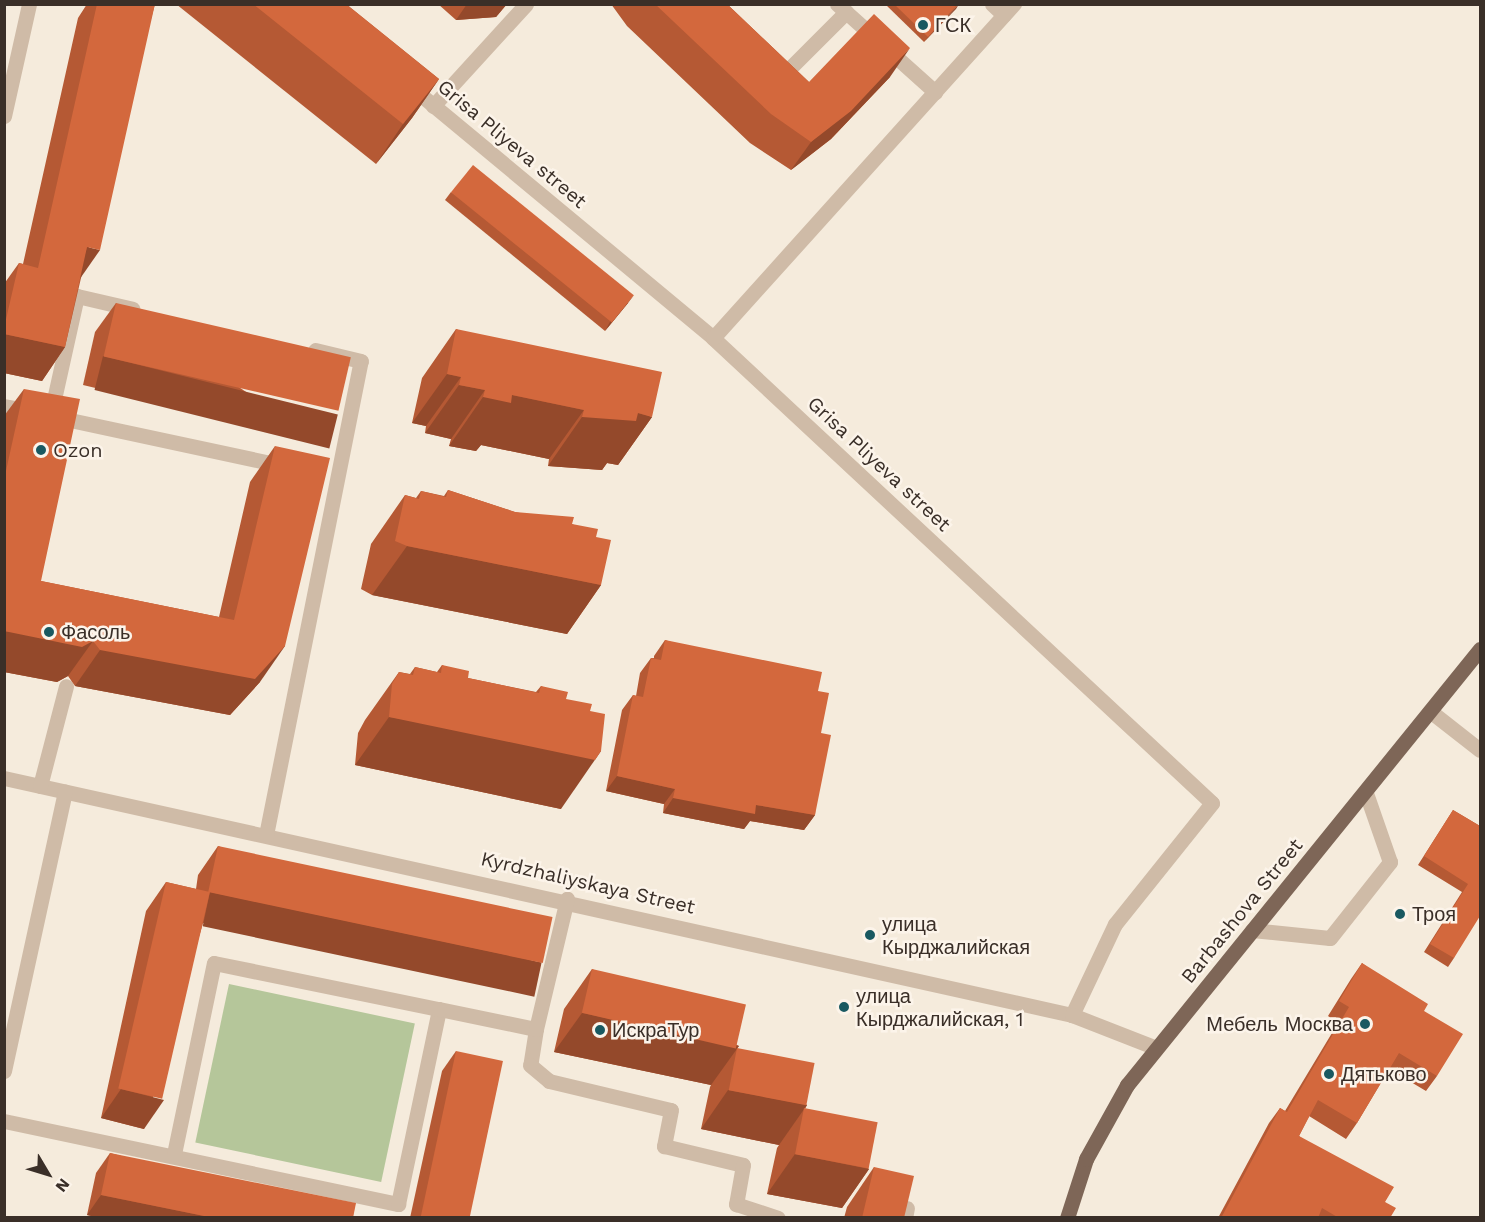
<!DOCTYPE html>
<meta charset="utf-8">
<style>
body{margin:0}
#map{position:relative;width:1485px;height:1222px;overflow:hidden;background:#f5ebdc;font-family:"Work Sans",sans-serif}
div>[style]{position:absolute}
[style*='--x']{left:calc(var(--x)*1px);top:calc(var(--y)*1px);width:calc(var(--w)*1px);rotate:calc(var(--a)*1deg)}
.green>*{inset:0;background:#b5c69a;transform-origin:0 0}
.minor>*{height:15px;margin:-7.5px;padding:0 7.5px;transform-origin:7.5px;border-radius:7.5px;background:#cfbba7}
.major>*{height:15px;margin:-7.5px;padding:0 7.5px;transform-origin:7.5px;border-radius:7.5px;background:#7e6657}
.wall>*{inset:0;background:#b55934}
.shaded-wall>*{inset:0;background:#94492b;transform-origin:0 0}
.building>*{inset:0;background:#d3683d;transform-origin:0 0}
.dots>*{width:16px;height:16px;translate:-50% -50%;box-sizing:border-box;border:3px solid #fcf4ea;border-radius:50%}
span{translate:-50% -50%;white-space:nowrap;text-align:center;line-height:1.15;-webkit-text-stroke:5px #fcf4ea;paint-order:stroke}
.poi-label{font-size:20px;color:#3a2f28}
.left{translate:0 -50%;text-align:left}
.right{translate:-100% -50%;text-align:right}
.street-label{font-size:20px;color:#3a2f28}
.frame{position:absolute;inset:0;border:6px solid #3a2f28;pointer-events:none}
.north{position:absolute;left:18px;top:1144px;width:60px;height:60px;-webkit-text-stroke:4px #fcf4ea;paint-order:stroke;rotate:128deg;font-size:16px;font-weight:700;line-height:24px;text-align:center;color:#3a2f28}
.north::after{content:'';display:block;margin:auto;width:21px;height:27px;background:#3a2f28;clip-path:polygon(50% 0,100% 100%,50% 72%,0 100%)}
</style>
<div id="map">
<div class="green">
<div style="left:229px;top:984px;width:190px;height:162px;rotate:12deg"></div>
</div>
<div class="minor">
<div style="--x:837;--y:4;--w:132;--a:41.9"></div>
<div style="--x:992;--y:4;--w:16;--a:43"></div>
<div style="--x:779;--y:79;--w:95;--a:-45"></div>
<div style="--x:410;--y:86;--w:394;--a:39.7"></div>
<div style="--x:713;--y:338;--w:682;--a:42.98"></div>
<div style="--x:1212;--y:803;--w:155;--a:128.7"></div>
<div style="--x:1115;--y:924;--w:101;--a:115.3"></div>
<div style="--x:433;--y:106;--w:138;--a:-47.6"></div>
<div style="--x:4;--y:116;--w:115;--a:-77.4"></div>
<div style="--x:713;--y:338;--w:450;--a:-48"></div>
<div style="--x:4;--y:406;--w:26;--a:11"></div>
<div style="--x:51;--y:413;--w:120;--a:-77.5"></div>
<div style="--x:77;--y:296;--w:57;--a:13.1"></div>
<div style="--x:56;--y:417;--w:234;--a:12.1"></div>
<div style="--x:1430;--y:711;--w:63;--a:38"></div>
<div style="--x:4;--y:778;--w:1094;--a:12.51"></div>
<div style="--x:1072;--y:1015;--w:90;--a:21.4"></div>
<div style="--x:40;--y:786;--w:103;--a:-75.4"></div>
<div style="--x:266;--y:835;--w:483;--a:-78.7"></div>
<div style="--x:361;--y:361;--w:47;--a:-166.6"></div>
<div style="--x:1252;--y:930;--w:78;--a:5.9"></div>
<div style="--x:1330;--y:938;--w:97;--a:-51.7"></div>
<div style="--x:1390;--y:862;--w:73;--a:-109.2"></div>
<div style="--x:536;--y:1029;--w:36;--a:99"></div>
<div style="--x:530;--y:1065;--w:25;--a:40"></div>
<div style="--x:549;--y:1081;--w:125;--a:13.4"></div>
<div style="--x:671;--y:1110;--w:37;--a:101"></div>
<div style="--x:664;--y:1146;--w:81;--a:13.5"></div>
<div style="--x:743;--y:1165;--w:40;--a:100"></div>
<div style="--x:736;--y:1204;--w:44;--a:18.4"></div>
<div style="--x:4;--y:1071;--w:286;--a:-77.7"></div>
<div style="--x:4;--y:1121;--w:403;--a:11.9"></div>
<div style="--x:398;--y:1204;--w:199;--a:-78.1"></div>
<div style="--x:439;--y:1009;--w:99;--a:11.7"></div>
<div style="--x:536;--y:1029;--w:134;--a:-76.6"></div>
<div style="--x:174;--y:1154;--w:195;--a:-78.2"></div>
<div style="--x:214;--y:963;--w:230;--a:11.6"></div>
<div style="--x:905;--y:1218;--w:10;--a:-79"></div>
</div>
<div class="major">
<div style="--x:1067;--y:1218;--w:62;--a:-72.1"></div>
<div style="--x:1086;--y:1159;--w:85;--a:-61"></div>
<div style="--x:1127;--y:1085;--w:561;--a:-51.01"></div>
</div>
<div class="wall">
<div style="clip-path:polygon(87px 4px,155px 4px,81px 278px,65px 347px,42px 381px,4px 373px,4px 284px,19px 263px,23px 264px,78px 18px)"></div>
<div style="clip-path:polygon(176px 4px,346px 4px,439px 79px,412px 118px,376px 164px)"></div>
<div style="clip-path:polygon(438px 4px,507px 4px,496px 17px,456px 20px)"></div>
<div style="clip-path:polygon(611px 4px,727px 4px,809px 82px,890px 77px,831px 139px,791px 170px,750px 143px,627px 26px)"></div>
<div style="clip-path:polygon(885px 4px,959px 4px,924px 42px)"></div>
<div style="clip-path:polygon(451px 192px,628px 303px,605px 331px,445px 200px)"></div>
<div style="clip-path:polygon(116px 303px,318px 441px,83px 385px,95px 332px)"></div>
<div style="clip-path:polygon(456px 329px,652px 417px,618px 465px,607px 463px,602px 470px,548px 466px,549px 459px,481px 445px,476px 451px,449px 446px,451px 439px,425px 433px,426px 426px,412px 423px,422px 378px)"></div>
<div style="clip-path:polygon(24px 389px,41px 581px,219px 617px,250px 482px,275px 446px,260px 682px,230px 715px,75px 686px,68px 676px,57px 682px,4px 672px,4px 416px)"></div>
<div style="clip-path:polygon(448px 490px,515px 512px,572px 524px,596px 537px,601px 585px,567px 634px,372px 595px,361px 589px,371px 544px,405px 495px,416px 498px,421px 491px,444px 496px)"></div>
<div style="clip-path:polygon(665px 640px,818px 691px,821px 733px,815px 815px,804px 830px,750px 821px,744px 829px,663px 813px,664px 804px,606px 791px,622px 710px,633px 695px,636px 696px,640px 673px,651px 658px,654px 658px,654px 656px)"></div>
<div style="clip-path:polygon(442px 665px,468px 678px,536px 692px,541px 686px,566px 699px,561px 809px,355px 765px,358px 733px,365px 720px,399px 672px,410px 674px,415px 667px,437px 672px)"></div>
<div style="clip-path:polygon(1453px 810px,1480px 826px,1454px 958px,1448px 967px,1424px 952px,1462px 892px,1418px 865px)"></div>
<div style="clip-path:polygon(218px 846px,541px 964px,521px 993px,203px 923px,144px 1129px,101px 1118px,146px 911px,166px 882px,196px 889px,198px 875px)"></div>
<div style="clip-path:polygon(1362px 963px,1424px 1011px,1437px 1076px,1426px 1091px,1389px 1069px,1357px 1123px,1346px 1139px,1309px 1116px,1299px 1136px,1385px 1202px,1390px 1218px,1218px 1218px,1269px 1123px,1280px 1108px,1285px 1111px,1338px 1023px,1328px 1016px,1351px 979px)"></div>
<div style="clip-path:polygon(592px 969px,739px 1046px,737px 1048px,807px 1105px,805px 1109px,869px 1169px,842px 1208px,767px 1194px,777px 1148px,779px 1145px,701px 1129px,710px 1087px,711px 1085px,554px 1052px,564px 1009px)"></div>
<div style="clip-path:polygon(456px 1051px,469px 1218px,410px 1218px,442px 1071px)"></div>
<div style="clip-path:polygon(110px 1153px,353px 1218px,100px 1218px,87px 1215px,96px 1173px)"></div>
<div style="clip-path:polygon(874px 1167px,904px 1218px,844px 1218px,847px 1207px)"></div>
</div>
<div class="shaded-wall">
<div style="clip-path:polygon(467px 4px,507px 4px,496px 17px,456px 20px)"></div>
<div style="clip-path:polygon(959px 4px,956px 9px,924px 42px,928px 37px)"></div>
<div style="clip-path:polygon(910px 48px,890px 77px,831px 139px,791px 170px,811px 142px)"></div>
<div style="clip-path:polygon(439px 79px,412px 118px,376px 164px,403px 124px)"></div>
<div style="clip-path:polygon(87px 247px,100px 250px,77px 283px)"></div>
<div style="clip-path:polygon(634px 295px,628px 303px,605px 331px,610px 322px)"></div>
<div style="clip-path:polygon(4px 334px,65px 347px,42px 381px,4px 373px)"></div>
<div style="left:103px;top:356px;width:242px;height:35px;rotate:14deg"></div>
<div style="clip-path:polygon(447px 374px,461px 377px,426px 426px,412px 423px)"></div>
<div style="clip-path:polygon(459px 385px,485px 390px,451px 439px,425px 433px)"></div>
<div style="clip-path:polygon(512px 395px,584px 410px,549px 459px,481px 445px,476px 451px,449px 446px,483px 397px)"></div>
<div style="clip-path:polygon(638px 413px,652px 417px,618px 465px,607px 463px,602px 470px,548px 466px,582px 417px)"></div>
<div style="clip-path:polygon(407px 546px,601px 585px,567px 634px,372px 595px)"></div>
<div style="clip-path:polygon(4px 631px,93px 641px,68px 676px,57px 682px,4px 672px)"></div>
<div style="clip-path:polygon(285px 646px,260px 682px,230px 715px,75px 686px,100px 650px)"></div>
<div style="clip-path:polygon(389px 717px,601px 751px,561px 809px,355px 765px)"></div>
<div style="clip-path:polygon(617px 776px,675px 789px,664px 804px,606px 791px)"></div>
<div style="clip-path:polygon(673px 798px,756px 805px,815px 815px,804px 830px,750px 821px,744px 829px,663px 813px)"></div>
<div style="left:210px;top:892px;width:339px;height:35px;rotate:12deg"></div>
<div style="clip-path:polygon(582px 1013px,739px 1046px,711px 1085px,554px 1052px)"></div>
<div style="clip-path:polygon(121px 1089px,164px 1100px,144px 1129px,101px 1118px)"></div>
<div style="clip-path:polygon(728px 1090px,807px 1105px,779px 1145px,701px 1129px)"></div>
<div style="clip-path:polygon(795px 1154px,869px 1169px,842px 1208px,767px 1194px)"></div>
<div style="clip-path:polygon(101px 1195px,214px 1218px,100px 1218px,87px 1215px)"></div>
</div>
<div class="building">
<div style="clip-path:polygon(97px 4px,155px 4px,100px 250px,87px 247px,65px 347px,4px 334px,4px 328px,19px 263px,38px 268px)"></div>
<div style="clip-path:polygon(253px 4px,346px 4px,439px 79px,403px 124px)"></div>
<div style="clip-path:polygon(655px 4px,727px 4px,809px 82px,874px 14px,910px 48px,851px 111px,811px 142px,771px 114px)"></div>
<div style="clip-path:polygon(894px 4px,958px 4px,928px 37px)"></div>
<div style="left:473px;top:165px;width:207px;height:35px;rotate:39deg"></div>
<div style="left:116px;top:303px;width:241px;height:55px;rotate:13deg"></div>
<div style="clip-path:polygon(456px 329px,662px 372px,652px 417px,638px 413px,636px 421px,582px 417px,584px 410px,512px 395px,511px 403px,483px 397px,485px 390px,459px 385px,461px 377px,447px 374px)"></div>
<div style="clip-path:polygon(24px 389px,80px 399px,41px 581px,234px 620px,275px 446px,330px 458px,285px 646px,255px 679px,100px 650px,93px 641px,82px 647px,4px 631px,4px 480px)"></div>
<div style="clip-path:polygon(448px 490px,515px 512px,574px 517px,572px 524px,598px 529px,596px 537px,611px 540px,601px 585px,407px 546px,395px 541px,405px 495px,419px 499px,421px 491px,446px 497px)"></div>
<div style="clip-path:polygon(665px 640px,822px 672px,818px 691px,829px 693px,821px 733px,831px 735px,815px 815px,756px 805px,755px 814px,673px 798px,675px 789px,617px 776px,633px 695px,643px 697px,651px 658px,661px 660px)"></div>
<div style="clip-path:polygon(442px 665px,469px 671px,468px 678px,539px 693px,541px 686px,568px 692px,566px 699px,592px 704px,590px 711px,605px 714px,601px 751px,595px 760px,389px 717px,392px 684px,399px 672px,413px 675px,415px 667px,441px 673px)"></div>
<div style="clip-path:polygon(1453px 810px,1480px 826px,1480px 916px,1454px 958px,1430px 944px,1468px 884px,1424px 856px)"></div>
<div style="left:218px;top:846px;width:342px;height:47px;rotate:12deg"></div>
<div style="left:166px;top:882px;width:45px;height:212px;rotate:13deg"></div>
<div style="clip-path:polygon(1362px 963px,1428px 1004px,1424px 1011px,1463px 1034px,1437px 1076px,1399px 1053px,1357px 1123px,1318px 1100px,1299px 1136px,1394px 1187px,1385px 1202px,1396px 1208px,1390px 1218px,1339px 1218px,1322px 1208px,1318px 1218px,1221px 1218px,1280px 1108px,1287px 1112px,1349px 1007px,1339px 1001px)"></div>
<div style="left:592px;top:969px;width:158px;height:45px;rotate:13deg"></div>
<div style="left:737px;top:1048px;width:79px;height:43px;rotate:11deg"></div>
<div style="left:456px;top:1051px;width:48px;height:171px;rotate:12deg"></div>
<div style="left:804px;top:1108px;width:75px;height:47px;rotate:11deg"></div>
<div style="clip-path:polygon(110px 1153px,356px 1203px,353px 1218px,214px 1218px,101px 1195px)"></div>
<div style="clip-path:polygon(874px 1167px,914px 1176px,904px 1218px,862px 1218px)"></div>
</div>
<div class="dots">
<div style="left:923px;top:25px;background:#195961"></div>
<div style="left:41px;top:450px;background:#195961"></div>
<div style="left:49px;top:632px;background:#195961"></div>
<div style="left:1400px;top:914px;background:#195961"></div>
<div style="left:870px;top:935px;background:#195961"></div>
<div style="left:844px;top:1007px;background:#195961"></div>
<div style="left:1365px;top:1024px;background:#195961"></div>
<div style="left:600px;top:1030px;background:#195961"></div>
<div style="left:1329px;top:1074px;background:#195961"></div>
</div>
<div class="poi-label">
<span class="left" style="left:935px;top:25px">ГСК</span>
<span class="left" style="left:53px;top:450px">Ozon</span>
<span class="left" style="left:61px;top:632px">Фасоль</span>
<span class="left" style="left:1412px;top:914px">Троя</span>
<span class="left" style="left:882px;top:936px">улица<br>Кырджалийская</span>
<span class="left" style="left:856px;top:1008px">улица<br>Кырджалийская, 1</span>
<span class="right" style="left:1353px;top:1024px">Мебель Москва</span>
<span class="left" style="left:612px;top:1030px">ИскраТур</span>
<span class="left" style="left:1341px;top:1074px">Дятьково</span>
</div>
<div class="street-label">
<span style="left:512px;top:144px;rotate:40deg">Grisa Pliyeva street</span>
<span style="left:879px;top:464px;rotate:43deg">Grisa Pliyeva street</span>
<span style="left:588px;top:883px;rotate:13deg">Kyrdzhaliyskaya Street</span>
<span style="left:1242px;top:911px;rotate:-51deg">Barbashova Street</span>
</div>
<div class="frame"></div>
<div class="north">N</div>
</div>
